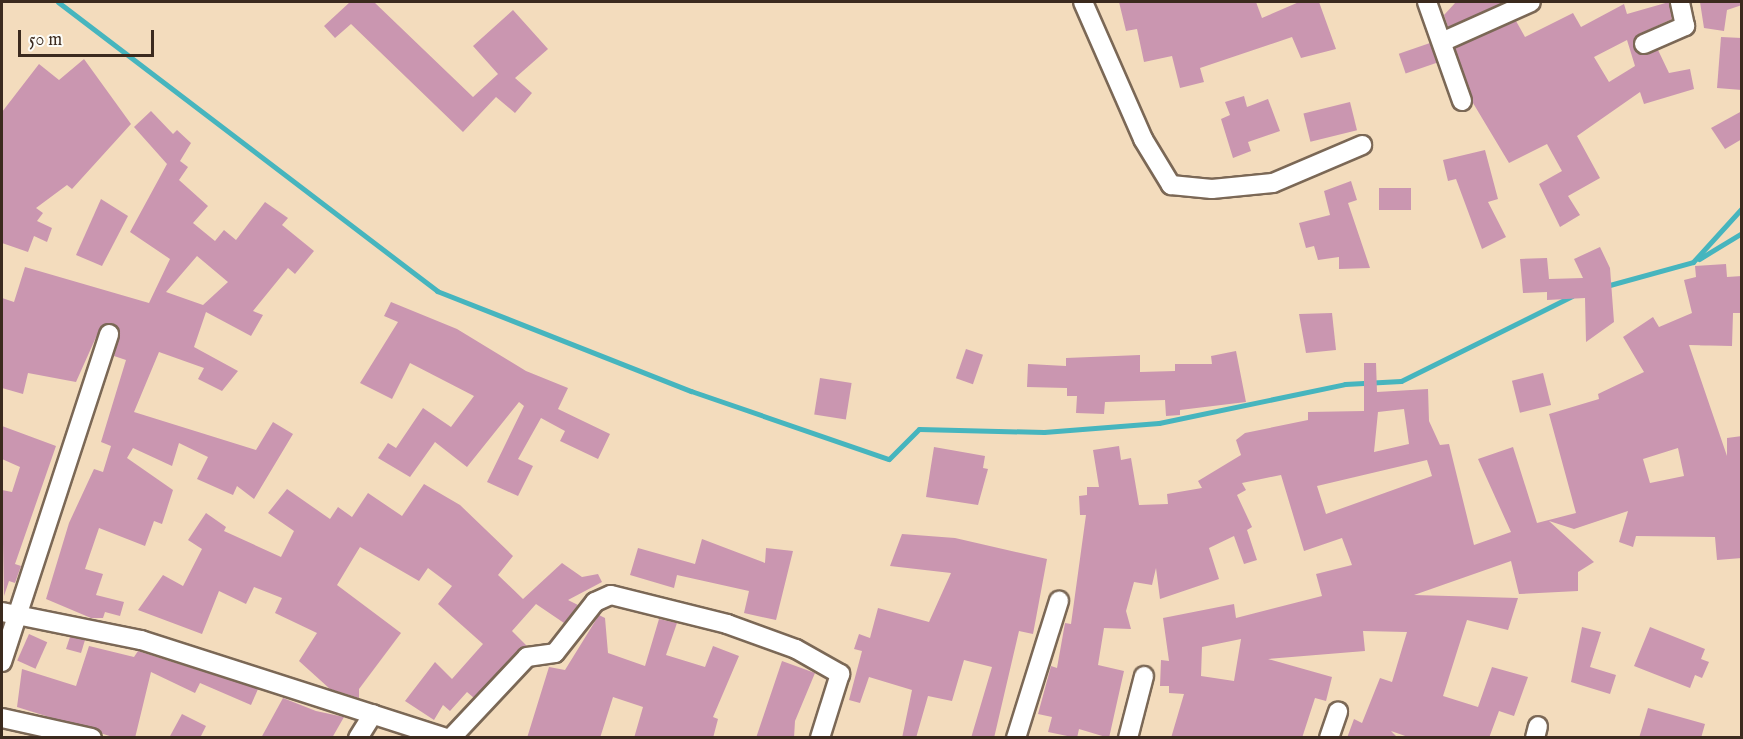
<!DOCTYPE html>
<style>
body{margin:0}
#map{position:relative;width:1743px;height:739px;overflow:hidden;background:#f3dcbd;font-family:"IM FELL English",serif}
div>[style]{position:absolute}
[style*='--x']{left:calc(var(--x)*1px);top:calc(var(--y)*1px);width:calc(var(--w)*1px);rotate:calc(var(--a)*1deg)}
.stream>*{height:5px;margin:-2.5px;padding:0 2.5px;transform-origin:2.5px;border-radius:2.5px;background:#46b5be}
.building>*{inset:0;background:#ca96b0;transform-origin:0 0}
.roads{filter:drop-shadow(2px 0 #7b6856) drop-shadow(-2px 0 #7b6856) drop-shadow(0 2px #7b6856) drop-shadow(0 -2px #7b6856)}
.minor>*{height:18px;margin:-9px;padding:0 9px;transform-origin:9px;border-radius:9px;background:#fff}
span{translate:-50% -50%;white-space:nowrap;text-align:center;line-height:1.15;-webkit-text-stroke:4.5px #fdfcf7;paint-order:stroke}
.frame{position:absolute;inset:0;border:3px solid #3b2a1e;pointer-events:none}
.scale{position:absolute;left:18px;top:30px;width:136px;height:27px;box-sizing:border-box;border:3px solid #3b2a1e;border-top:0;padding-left:8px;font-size:18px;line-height:21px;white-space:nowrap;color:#3b2a1e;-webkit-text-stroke:4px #fdfcf7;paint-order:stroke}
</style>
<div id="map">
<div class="stream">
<div style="--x:58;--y:2;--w:477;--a:37.3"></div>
<div style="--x:437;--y:291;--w:273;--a:21.5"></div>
<div style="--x:691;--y:391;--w:209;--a:19"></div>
<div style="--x:889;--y:459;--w:42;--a:-45"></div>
<div style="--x:919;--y:429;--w:125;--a:1.4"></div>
<div style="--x:1044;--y:432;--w:115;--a:-4.5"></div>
<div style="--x:1159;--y:423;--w:190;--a:-11.8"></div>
<div style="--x:1345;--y:384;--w:56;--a:-3.1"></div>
<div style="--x:1401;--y:381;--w:191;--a:-26.4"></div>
<div style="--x:1699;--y:259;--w:50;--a:-31.2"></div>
<div style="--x:1606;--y:286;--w:90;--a:-15.4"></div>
<div style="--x:1693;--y:262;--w:73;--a:-47.8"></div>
</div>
<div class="building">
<div style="clip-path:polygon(350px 2px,374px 2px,473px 97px,498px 74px,473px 46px,513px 10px,548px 49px,515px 78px,532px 93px,515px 113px,496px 97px,463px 132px,351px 24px,335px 38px,324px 26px)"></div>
<div style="clip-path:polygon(1119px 2px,1256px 2px,1262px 18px,1299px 2px,1319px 2px,1336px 49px,1301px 58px,1292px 37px,1200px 68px,1204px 82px,1180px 88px,1172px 56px,1144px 62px,1137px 29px,1126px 31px)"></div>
<div style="clip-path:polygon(1456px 2px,1505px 2px,1448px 27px,1444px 15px)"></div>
<div style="clip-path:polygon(evenodd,1669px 2px,1672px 19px,1639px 34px,1634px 48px,1643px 55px,1658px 50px,1669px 73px,1690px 69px,1694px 89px,1644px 104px,1640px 92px,1577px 136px,1600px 178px,1568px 196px,1580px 215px,1560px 227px,1539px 184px,1562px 171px,1547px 144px,1509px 163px,1473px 103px,1455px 48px,1516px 21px,1525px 37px,1573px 13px,1581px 27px,1624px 4px,1627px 14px,1669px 2px,1627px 40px,1635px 66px,1609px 82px,1594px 57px,1627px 40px)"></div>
<div style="clip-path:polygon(1700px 2px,1742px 2px,1742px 5px,1727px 10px,1724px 31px,1704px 28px)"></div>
<div style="clip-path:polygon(1721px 37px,1742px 38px,1742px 90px,1717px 88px)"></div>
<div style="left:1430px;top:43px;width:21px;height:33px;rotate:71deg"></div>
<div style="clip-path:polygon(84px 59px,131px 124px,72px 189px,67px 185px,36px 208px,43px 213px,37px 221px,52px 228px,47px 242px,34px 236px,28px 252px,2px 243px,2px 112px,39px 64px,59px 80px)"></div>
<div style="clip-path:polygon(1244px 96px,1247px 107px,1268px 99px,1280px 131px,1248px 142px,1251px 151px,1233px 158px,1221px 119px,1230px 115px,1225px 102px)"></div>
<div style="left:1350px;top:102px;width:29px;height:48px;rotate:76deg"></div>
<div style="clip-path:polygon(evenodd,151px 111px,173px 134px,177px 130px,191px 143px,180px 161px,188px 167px,179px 180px,208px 206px,193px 223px,215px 241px,224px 230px,236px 240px,265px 202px,288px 218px,282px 225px,314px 251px,295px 274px,288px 268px,253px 311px,263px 315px,251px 336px,206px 312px,194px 347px,238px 371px,222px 391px,198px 379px,204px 368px,159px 352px,134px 412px,256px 450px,273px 422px,293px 434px,254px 499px,237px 486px,233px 495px,197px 479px,208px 457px,179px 443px,172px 466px,133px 448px,127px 458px,173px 490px,162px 524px,154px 521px,145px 546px,99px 528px,85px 569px,103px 574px,96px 595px,124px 602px,120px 616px,105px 612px,103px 618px,91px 618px,46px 599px,69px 523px,94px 469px,103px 472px,111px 446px,101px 442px,126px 360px,114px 356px,120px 331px,112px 323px,101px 326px,76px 382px,28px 373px,23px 394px,2px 388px,2px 298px,14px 302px,25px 267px,149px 303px,170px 259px,130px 232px,167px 164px,134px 127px,151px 111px,197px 256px,228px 282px,203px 305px,166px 292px,197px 256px)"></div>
<div style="clip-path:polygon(1742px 111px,1742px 139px,1725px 149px,1711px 128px)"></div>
<div style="clip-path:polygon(1485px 150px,1498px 199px,1488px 202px,1506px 237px,1482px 249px,1456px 179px,1448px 181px,1443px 160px)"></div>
<div style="clip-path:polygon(1351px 181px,1357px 200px,1348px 203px,1370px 268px,1339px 269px,1339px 257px,1318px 260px,1314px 246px,1306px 248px,1299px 223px,1330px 215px,1324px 191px)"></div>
<div style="left:1411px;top:188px;width:22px;height:32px;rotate:90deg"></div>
<div style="clip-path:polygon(101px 199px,128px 216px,102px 266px,76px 255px)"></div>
<div style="clip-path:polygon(1600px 247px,1610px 268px,1614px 322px,1586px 342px,1585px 298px,1547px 300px,1547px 292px,1523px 293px,1520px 259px,1547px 258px,1549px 279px,1583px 278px,1574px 259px)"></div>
<div style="clip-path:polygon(evenodd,1726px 264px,1727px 277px,1742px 276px,1742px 313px,1733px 313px,1732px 346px,1689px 345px,1727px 456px,1727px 438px,1742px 436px,1742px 558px,1717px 560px,1715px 537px,1636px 536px,1633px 547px,1619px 542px,1628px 511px,1574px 529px,1549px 521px,1594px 562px,1578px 572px,1578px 591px,1519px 594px,1511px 561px,1414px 595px,1518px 598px,1508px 630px,1467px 620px,1443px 696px,1478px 707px,1492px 667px,1528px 677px,1514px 716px,1499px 711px,1489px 738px,1411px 738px,1391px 731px,1398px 738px,1347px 738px,1354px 719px,1362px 723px,1380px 678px,1392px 682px,1407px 632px,1363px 631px,1365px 651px,1268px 659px,1332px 677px,1326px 701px,1315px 698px,1302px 738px,1171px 738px,1184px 694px,1169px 693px,1169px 686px,1160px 686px,1161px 660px,1169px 661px,1163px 618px,1234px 604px,1236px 618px,1322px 596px,1316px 574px,1352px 565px,1342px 538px,1304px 551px,1281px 475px,1242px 483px,1246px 490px,1237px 495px,1252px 527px,1247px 530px,1257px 560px,1244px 564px,1234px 536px,1209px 548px,1219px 579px,1160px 599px,1156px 568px,1152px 585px,1134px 582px,1126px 611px,1131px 629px,1104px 628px,1098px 665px,1124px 671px,1109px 738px,1079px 729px,1077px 738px,1048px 732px,1052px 717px,1038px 714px,1051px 666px,1057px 668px,1065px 623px,1071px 624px,1086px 515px,1080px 515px,1079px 496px,1087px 495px,1087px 487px,1099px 487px,1093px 450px,1119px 446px,1121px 460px,1131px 458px,1139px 505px,1168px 504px,1167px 494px,1202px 488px,1198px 481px,1241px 455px,1236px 440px,1245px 433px,1308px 420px,1308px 412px,1364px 411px,1364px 363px,1376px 363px,1377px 392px,1428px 389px,1429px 421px,1440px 445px,1449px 444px,1474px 545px,1511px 532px,1478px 459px,1513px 447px,1537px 523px,1576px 513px,1549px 414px,1599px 399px,1598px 394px,1644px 372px,1623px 337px,1653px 317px,1659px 327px,1692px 313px,1684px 280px,1696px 277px,1695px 266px,1726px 264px,1404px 409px,1409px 444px,1374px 452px,1378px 412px,1404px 409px,1726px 264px,1678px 448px,1684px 476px,1650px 483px,1643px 459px,1678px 448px,1726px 264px,1427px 460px,1432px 476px,1326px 514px,1317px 486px,1427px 460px,1726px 264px,1241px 639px,1234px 681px,1201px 676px,1202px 647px,1241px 639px)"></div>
<div style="clip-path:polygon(391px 302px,457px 329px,526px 371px,568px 388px,558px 409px,610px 434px,598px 459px,560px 441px,565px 431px,541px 418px,518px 459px,533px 466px,518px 496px,487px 482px,524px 406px,519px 402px,467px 467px,435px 442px,410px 477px,378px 458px,388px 443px,396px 448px,423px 408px,451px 427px,474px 396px,410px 363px,392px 399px,360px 383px,398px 322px,384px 316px)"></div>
<div style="clip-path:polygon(1332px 313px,1336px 350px,1306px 353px,1299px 314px)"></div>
<div style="left:966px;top:349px;width:18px;height:31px;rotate:19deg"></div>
<div style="clip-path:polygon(1236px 351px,1246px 402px,1180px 410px,1180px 415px,1166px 416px,1165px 400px,1105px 402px,1104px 414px,1076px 413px,1077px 396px,1067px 396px,1067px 388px,1027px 387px,1028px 364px,1066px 366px,1066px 358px,1140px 355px,1140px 372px,1175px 371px,1175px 364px,1212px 364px,1211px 356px)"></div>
<div style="left:1543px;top:373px;width:33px;height:32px;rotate:76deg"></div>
<div style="left:820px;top:378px;width:32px;height:37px;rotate:9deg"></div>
<div style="clip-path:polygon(2px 426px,56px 446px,15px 564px,21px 566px,15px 583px,9px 581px,4px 596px,2px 490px,12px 492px,20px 467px,2px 459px)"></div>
<div style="clip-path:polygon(934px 447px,985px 456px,983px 468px,988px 469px,978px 505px,926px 497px)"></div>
<div style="clip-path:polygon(424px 484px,460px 505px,513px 556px,498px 575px,523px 599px,562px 563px,582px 577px,598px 574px,602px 582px,568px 600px,578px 605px,564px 623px,536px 604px,512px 631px,527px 646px,474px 698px,467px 692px,450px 711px,443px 705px,434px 720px,405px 701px,435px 662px,452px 679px,483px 644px,438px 604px,452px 586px,428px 568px,419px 581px,360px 547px,337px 585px,401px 633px,359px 689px,359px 698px,330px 689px,299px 661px,317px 633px,275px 613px,282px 598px,254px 587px,246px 604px,219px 591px,202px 634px,138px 610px,163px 575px,183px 586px,202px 549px,188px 540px,206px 513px,226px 527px,224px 531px,281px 557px,294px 531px,268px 513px,287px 489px,330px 519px,338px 507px,352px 517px,368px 493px,402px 516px)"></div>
<div style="clip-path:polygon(902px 534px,955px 538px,1047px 559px,1033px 634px,1019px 631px,994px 738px,971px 738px,992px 667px,964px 660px,952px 701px,928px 696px,916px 738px,902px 738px,912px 690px,869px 677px,860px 703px,849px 700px,862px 651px,854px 649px,859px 634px,870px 638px,878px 608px,929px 622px,951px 573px,890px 566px)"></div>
<div style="clip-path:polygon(702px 539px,765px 563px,766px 548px,793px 551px,776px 620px,744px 613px,749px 591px,677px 575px,674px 588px,630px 575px,638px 548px,695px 564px)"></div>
<div style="clip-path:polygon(599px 615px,605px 618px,608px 653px,645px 666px,659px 619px,677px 623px,666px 655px,705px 667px,713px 646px,739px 656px,713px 717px,718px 719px,713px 738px,634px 738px,643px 707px,613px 697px,600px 738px,527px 738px,549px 667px,565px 670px)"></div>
<div style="clip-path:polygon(1582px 627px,1601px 632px,1590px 667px,1616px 675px,1610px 694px,1571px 682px)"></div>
<div style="clip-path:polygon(1650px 627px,1705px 649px,1701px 659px,1709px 662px,1702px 678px,1695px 675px,1690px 688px,1634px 666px)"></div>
<div style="left:29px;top:634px;width:20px;height:29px;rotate:24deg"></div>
<div style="clip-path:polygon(70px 637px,85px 640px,81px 653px,66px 649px)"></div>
<div style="clip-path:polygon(89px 646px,134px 657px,138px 651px,258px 689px,251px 705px,200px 683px,195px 693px,151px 672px,135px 738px,116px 738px,17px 707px,22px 669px,76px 686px)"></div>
<div style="clip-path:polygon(782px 661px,815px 673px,795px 721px,794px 738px,756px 738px)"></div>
<div style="clip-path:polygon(283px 698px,316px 711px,344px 717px,332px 738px,261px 738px)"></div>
<div style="clip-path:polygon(1648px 708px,1705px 724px,1701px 738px,1639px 738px)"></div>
<div style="clip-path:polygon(182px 714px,206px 726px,200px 738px,169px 738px)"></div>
</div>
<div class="roads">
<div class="minor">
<div style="--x:1083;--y:2;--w:150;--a:66.3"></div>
<div style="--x:1143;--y:139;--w:54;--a:58.7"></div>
<div style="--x:1171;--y:185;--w:41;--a:5.6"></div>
<div style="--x:1212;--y:189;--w:61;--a:-5.6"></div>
<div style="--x:1273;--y:183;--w:97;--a:-23.1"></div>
<div style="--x:1427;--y:2;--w:105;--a:70.5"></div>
<div style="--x:1444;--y:41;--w:95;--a:-24.1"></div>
<div style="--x:1644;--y:44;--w:45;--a:-23.7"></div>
<div style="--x:1685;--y:26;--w:25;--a:-102"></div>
<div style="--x:2;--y:612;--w:142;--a:11.4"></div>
<div style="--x:141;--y:640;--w:320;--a:17.8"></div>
<div style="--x:2;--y:662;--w:345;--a:-71.9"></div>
<div style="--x:2;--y:718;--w:92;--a:12.5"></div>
<div style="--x:358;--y:738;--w:28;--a:-58"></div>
<div style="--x:451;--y:738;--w:111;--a:-46.8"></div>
<div style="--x:527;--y:657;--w:28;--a:-8"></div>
<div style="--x:555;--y:653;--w:65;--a:-51.9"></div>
<div style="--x:595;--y:602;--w:17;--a:-24"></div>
<div style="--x:611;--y:595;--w:120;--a:14"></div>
<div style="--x:727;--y:624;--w:73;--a:19.9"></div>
<div style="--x:796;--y:649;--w:51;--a:29.6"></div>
<div style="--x:840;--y:674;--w:67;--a:107.4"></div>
<div style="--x:1016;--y:738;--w:144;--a:-72.6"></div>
<div style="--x:1128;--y:738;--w:64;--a:-75.5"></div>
<div style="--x:1329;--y:738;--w:28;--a:-71"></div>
<div style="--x:1535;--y:738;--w:12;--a:-76"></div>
</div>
</div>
<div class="frame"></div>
<div class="scale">50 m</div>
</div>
